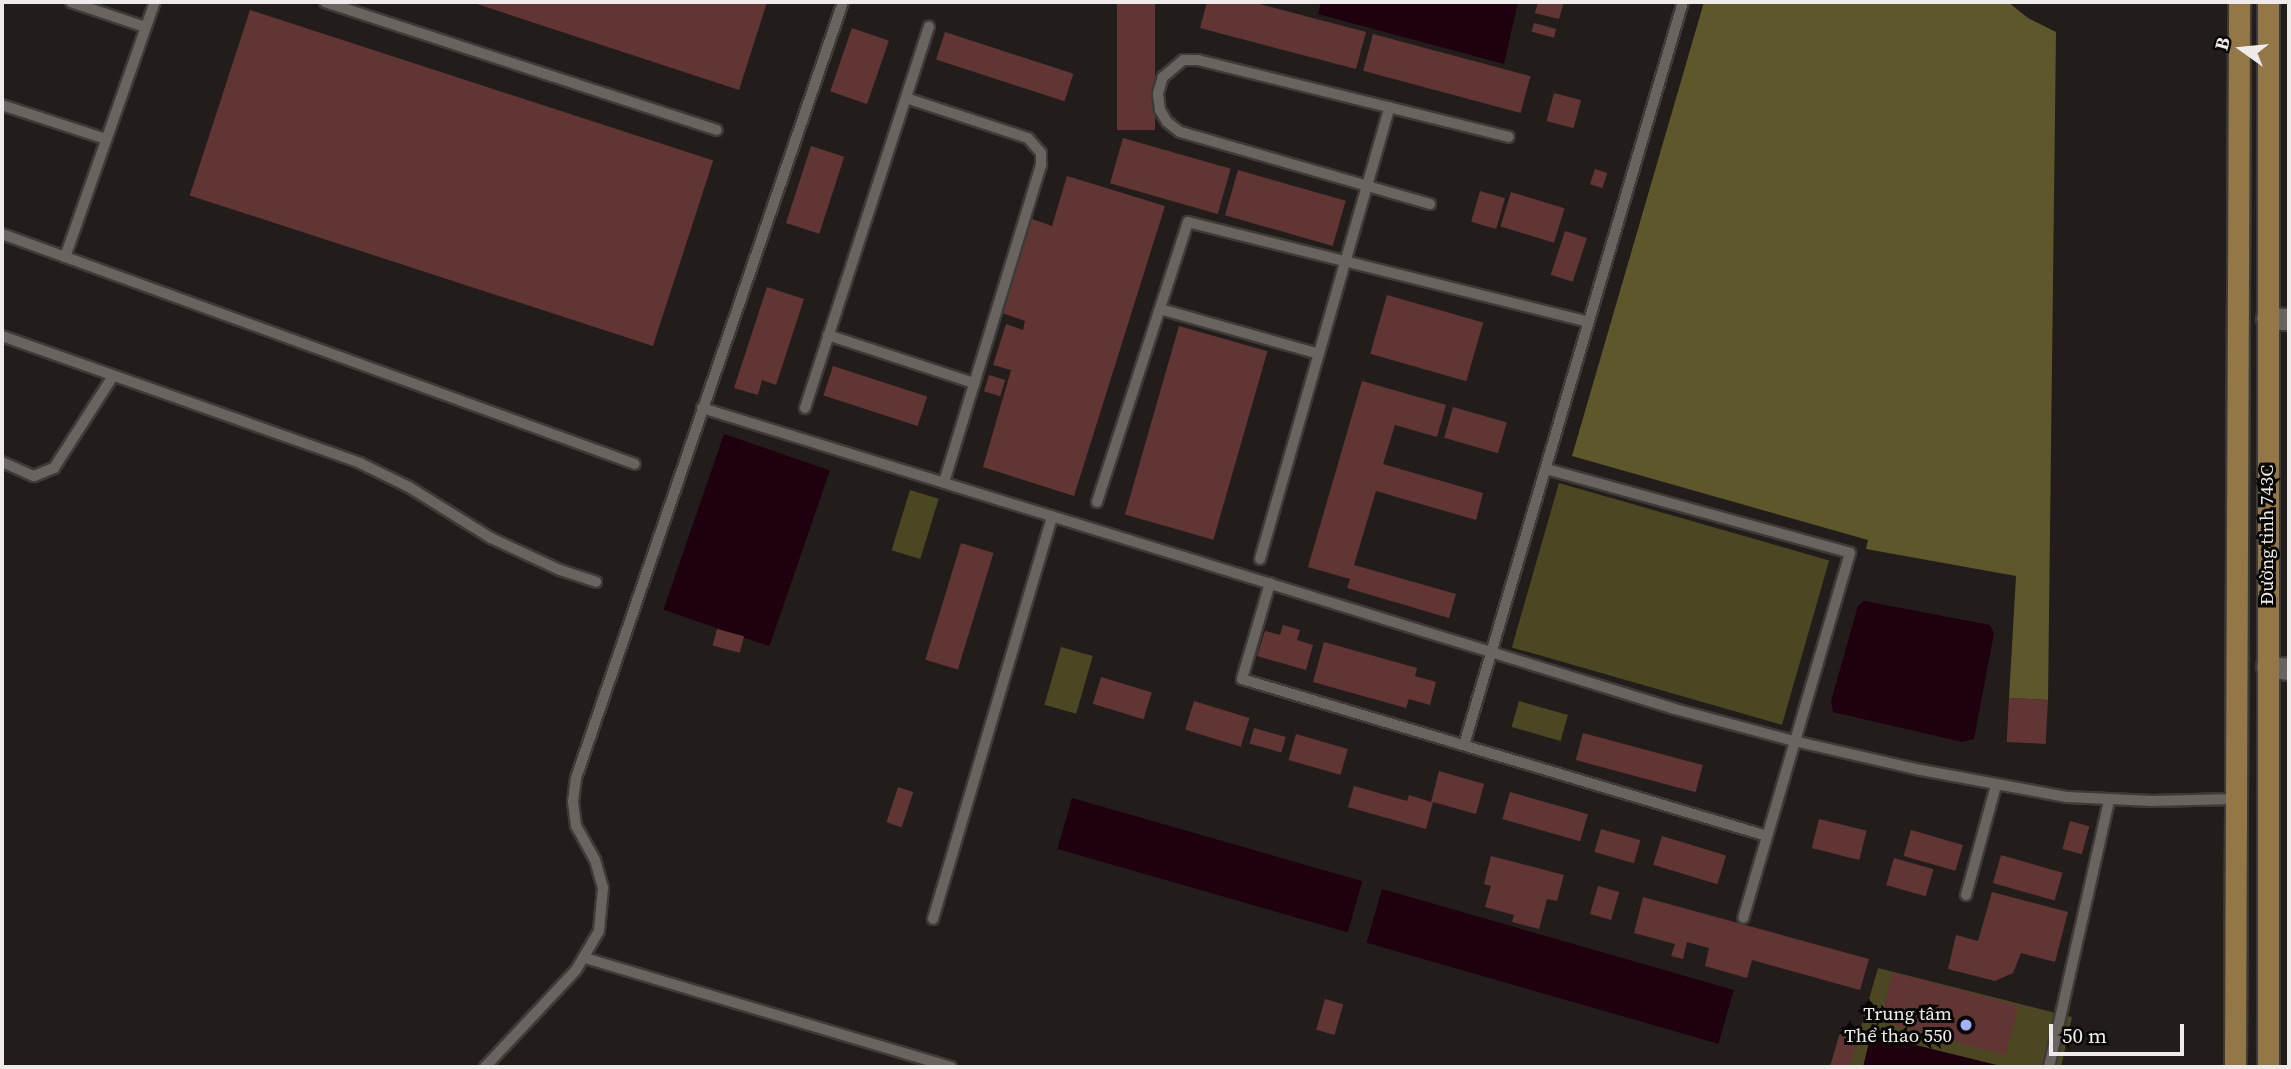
<!DOCTYPE html>
<meta charset="utf-8">
<style>
body{margin:0}
#map{position:relative;width:2291px;height:1069px;overflow:hidden;background:#221d1b;font-family:"Source Serif 4",serif}
div>[style]{position:absolute}
[style*='--x']{left:calc(var(--x)*1px);top:calc(var(--y)*1px);width:calc(var(--w)*1px);rotate:calc(var(--a)*1deg)}
.green>*{inset:0;background:#4c4723;transform-origin:0 0}
.forest>*{inset:0;background:#5d572b}
.water>*{inset:0;background:#1e000e;transform-origin:0 0}
.building>*{inset:0;background:#623535;transform-origin:0 0}
.roads{filter:drop-shadow(2px 0 #3d3a38) drop-shadow(-2px 0 #3d3a38) drop-shadow(0 2px #3d3a38) drop-shadow(0 -2px #3d3a38)}
.lane>*{height:10px;margin:-5px;padding:0 5px;transform-origin:5px;border-radius:5px;background:#6a6461}
.street>*{height:21px;margin:-10.5px;padding:0 10.5px;transform-origin:10.5px;border-radius:10.5px;background:#6a6461}
.secondary>*{height:21px;margin:-10.5px;padding:0 10.5px;transform-origin:10.5px;border-radius:10.5px;background:#937747}
.dots>*{width:19px;height:19px;translate:-50% -50%;box-sizing:border-box;border:4px solid #0a0807;border-radius:50%}
span{translate:-50% -50%;white-space:nowrap;text-align:center;line-height:1.15;-webkit-text-stroke:6px #0a0807;paint-order:stroke}
.street-label{font-size:19px;color:#efebea}
.poi-label{font-size:19px;color:#efebea}
.right{translate:-100% -50%;text-align:right}
.frame{position:absolute;inset:0;border:4px solid #efebea;pointer-events:none}
.north{position:absolute;left:2207px;top:14px;width:70px;height:70px;-webkit-text-stroke:5px #0a0807;paint-order:stroke;rotate:285deg;font-size:19px;font-weight:700;line-height:28px;text-align:center;color:#efebea}
.north::after{content:'';display:block;margin:auto;width:24px;height:32px;background:#efebea;clip-path:polygon(50% 0,100% 100%,50% 72%,0 100%)}
.scale{position:absolute;left:2049px;top:1024px;width:135px;height:32px;box-sizing:border-box;border:4px solid #efebea;border-top:0;padding-left:9px;font-size:21px;line-height:24px;white-space:nowrap;color:#efebea;-webkit-text-stroke:5px #0a0807;paint-order:stroke}
</style>
<div id="map">
<div class="green">
<div style="left:1559px;top:483px;width:281px;height:171px;rotate:16deg"></div>
<div style="left:910px;top:490px;width:30px;height:63px;rotate:17deg"></div>
<div style="left:1061px;top:647px;width:33px;height:60px;rotate:16deg"></div>
<div style="left:1519px;top:701px;width:51px;height:27px;rotate:16deg"></div>
<div style="clip-path:polygon(1878px 968px,2072px 1017px,2061px 1067px,1830px 1067px,1840px 1033px,1858px 1037px)"></div>
</div>
<div class="forest">
<div style="clip-path:polygon(1704px 2px,2008px 2px,2028px 18px,2056px 32px,2048px 700px,2009px 698px,2016px 576px,1866px 549px,1868px 540px,1572px 456px)"></div>
</div>
<div class="water">
<div style="clip-path:polygon(1321px 2px,1518px 2px,1504px 64px,1318px 14px)"></div>
<div style="left:724px;top:434px;width:112px;height:186px;rotate:19deg"></div>
<div style="clip-path:polygon(1864px 601px,1990px 625px,1994px 633px,1974px 739px,1962px 742px,1833px 712px,1831px 701px,1858px 606px)"></div>
<div style="left:1072px;top:798px;width:302px;height:53px;rotate:16deg"></div>
<div style="left:1382px;top:889px;width:366px;height:56px;rotate:16deg"></div>
<div style="clip-path:polygon(1871px 1034px,2005px 1067px,1863px 1067px)"></div>
</div>
<div class="building">
<div style="clip-path:polygon(471px 2px,767px 2px,739px 90px)"></div>
<div style="left:1117px;top:2px;width:38px;height:128px"></div>
<div style="clip-path:polygon(1207px 2px,1252px 2px,1366px 32px,1356px 69px,1200px 28px)"></div>
<div style="clip-path:polygon(1538px 2px,1564px 2px,1559px 19px,1535px 13px)"></div>
<div style="left:250px;top:10px;width:487px;height:195px;rotate:18deg"></div>
<div style="left:1534px;top:23px;width:23px;height:9px;rotate:15deg"></div>
<div style="left:852px;top:28px;width:39px;height:67px;rotate:19deg"></div>
<div style="left:945px;top:32px;width:135px;height:29px;rotate:18deg"></div>
<div style="left:1373px;top:34px;width:163px;height:38px;rotate:15deg"></div>
<div style="left:1554px;top:93px;width:28px;height:29px;rotate:15deg"></div>
<div style="left:1123px;top:138px;width:112px;height:47px;rotate:16deg"></div>
<div style="left:811px;top:146px;width:35px;height:81px;rotate:18deg"></div>
<div style="left:1595px;top:169px;width:13px;height:16px;rotate:18deg"></div>
<div style="left:1238px;top:170px;width:112px;height:47px;rotate:16deg"></div>
<div style="clip-path:polygon(1067px 176px,1165px 206px,1074px 496px,983px 467px,1011px 370px,993px 365px,1006px 324px,1023px 330px,1025px 321px,1002px 313px,1032px 219px,1052px 226px)"></div>
<div style="left:1480px;top:191px;width:26px;height:32px;rotate:16deg"></div>
<div style="left:1511px;top:192px;width:56px;height:36px;rotate:17deg"></div>
<div style="left:1565px;top:231px;width:23px;height:46px;rotate:18deg"></div>
<div style="clip-path:polygon(767px 287px,804px 299px,776px 385px,762px 380px,758px 395px,734px 388px)"></div>
<div style="left:1387px;top:295px;width:100px;height:61px;rotate:16deg"></div>
<div style="left:1179px;top:326px;width:92px;height:196px;rotate:16deg"></div>
<div style="left:833px;top:366px;width:99px;height:31px;rotate:18deg"></div>
<div style="left:989px;top:375px;width:17px;height:17px;rotate:17deg"></div>
<div style="clip-path:polygon(1362px 381px,1446px 405px,1437px 437px,1395px 425px,1383px 464px,1483px 493px,1476px 520px,1376px 491px,1354px 565px,1456px 594px,1449px 618px,1347px 588px,1350px 579px,1308px 567px)"></div>
<div style="left:1453px;top:407px;width:56px;height:32px;rotate:16deg"></div>
<div style="left:961px;top:543px;width:34px;height:122px;rotate:17deg"></div>
<div style="clip-path:polygon(1283px 625px,1300px 630px,1297px 640px,1313px 645px,1306px 670px,1257px 656px,1265px 631px,1280px 635px)"></div>
<div style="left:717px;top:629px;width:28px;height:17px;rotate:15deg"></div>
<div style="clip-path:polygon(1324px 642px,1417px 668px,1415px 676px,1436px 682px,1430px 705px,1409px 699px,1406px 708px,1313px 682px)"></div>
<div style="left:1101px;top:677px;width:53px;height:28px;rotate:17deg"></div>
<div style="left:2009px;top:698px;width:39px;height:44px;rotate:3deg"></div>
<div style="left:1194px;top:701px;width:58px;height:30px;rotate:17deg"></div>
<div style="left:1254px;top:728px;width:33px;height:16px;rotate:16deg"></div>
<div style="left:1583px;top:733px;width:124px;height:28px;rotate:15deg"></div>
<div style="left:1296px;top:734px;width:54px;height:27px;rotate:16deg"></div>
<div style="clip-path:polygon(1439px 771px,1484px 784px,1476px 814px,1433px 802px,1426px 829px,1348px 807px,1354px 786px,1407px 801px,1409px 795px,1431px 802px)"></div>
<div style="left:898px;top:787px;width:16px;height:37px;rotate:18deg"></div>
<div style="left:1510px;top:792px;width:81px;height:28px;rotate:16deg"></div>
<div style="left:1819px;top:819px;width:49px;height:30px;rotate:14deg"></div>
<div style="left:2070px;top:821px;width:20px;height:29px;rotate:15deg"></div>
<div style="left:1601px;top:829px;width:41px;height:24px;rotate:16deg"></div>
<div style="left:1911px;top:830px;width:54px;height:27px;rotate:16deg"></div>
<div style="left:1662px;top:836px;width:67px;height:30px;rotate:17deg"></div>
<div style="left:2001px;top:855px;width:64px;height:29px;rotate:16deg"></div>
<div style="clip-path:polygon(1491px 856px,1564px 875px,1557px 901px,1547px 899px,1539px 929px,1512px 922px,1514px 915px,1485px 907px,1491px 886px,1484px 884px)"></div>
<div style="left:1894px;top:858px;width:41px;height:28px;rotate:16deg"></div>
<div style="left:1598px;top:886px;width:22px;height:29px;rotate:16deg"></div>
<div style="clip-path:polygon(1992px 892px,2068px 912px,2055px 962px,2021px 953px,2013px 973px,1995px 981px,1948px 969px,1956px 935px,1978px 941px)"></div>
<div style="clip-path:polygon(1643px 897px,1869px 959px,1860px 990px,1752px 960px,1747px 978px,1705px 966px,1709px 948px,1687px 942px,1683px 959px,1671px 956px,1675px 944px,1634px 933px)"></div>
<div style="left:1893px;top:972px;width:130px;height:51px;rotate:15deg"></div>
<div style="left:1325px;top:999px;width:19px;height:32px;rotate:16deg"></div>
<div style="clip-path:polygon(1840px 1033px,1858px 1037px,1850px 1067px,1830px 1067px)"></div>
</div>
<div class="roads">
<div class="lane">
<div style="--x:71;--y:2;--w:78;--a:18.7"></div>
<div style="--x:325;--y:2;--w:412;--a:18.1"></div>
<div style="--x:906;--y:98;--w:128;--a:18.2"></div>
<div style="--x:1028;--y:138;--w:20;--a:49"></div>
<div style="--x:1041;--y:153;--w:12;--a:90"></div>
<div style="--x:1041;--y:165;--w:332;--a:107"></div>
<div style="--x:2;--y:105;--w:109;--a:18.1"></div>
<div style="--x:1430;--y:204;--w:260;--a:-163.9"></div>
<div style="--x:1180;--y:132;--w:16;--a:-142"></div>
<div style="--x:1167;--y:122;--w:14;--a:-120"></div>
<div style="--x:1160;--y:110;--w:17;--a:-97"></div>
<div style="--x:1158;--y:93;--w:17;--a:-73"></div>
<div style="--x:1163;--y:77;--w:26;--a:-40"></div>
<div style="--x:1183;--y:60;--w:15;--a:0"></div>
<div style="--x:1198;--y:60;--w:320;--a:13.9"></div>
<div style="--x:2;--y:234;--w:673;--a:19.97"></div>
<div style="--x:65;--y:257;--w:270;--a:-70.6"></div>
<div style="--x:1160;--y:309;--w:165;--a:15.8"></div>
<div style="--x:828;--y:335;--w:154;--a:18.2"></div>
<div style="--x:2;--y:336;--w:380;--a:19.5"></div>
<div style="--x:360;--y:463;--w:55;--a:26.1"></div>
<div style="--x:409;--y:487;--w:97;--a:31.9"></div>
<div style="--x:491;--y:538;--w:76;--a:24.9"></div>
<div style="--x:560;--y:570;--w:38;--a:18"></div>
<div style="--x:702;--y:408;--w:1018;--a:17.19"></div>
<div style="--x:1675;--y:709;--w:123;--a:15.1"></div>
<div style="--x:1794;--y:741;--w:130;--a:12.9"></div>
<div style="--x:1921;--y:770;--w:148;--a:10.5"></div>
<div style="--x:2067;--y:797;--w:85;--a:2.7"></div>
<div style="--x:2152;--y:801;--w:83;--a:-1.4"></div>
<div style="--x:805;--y:408;--w:401;--a:-72"></div>
<div style="--x:2;--y:462;--w:35;--a:24"></div>
<div style="--x:34;--y:476;--w:22;--a:-22"></div>
<div style="--x:54;--y:468;--w:109;--a:-57.3"></div>
<div style="--x:1546;--y:469;--w:315;--a:15.4"></div>
<div style="--x:1850;--y:553;--w:380;--a:106.3"></div>
<div style="--x:1097;--y:502;--w:294;--a:-72"></div>
<div style="--x:1188;--y:222;--w:413;--a:14"></div>
<div style="--x:1260;--y:559;--w:470;--a:-74"></div>
<div style="--x:1270;--y:583;--w:100;--a:106.3"></div>
<div style="--x:1242;--y:679;--w:548;--a:16.65"></div>
<div style="--x:1464;--y:745;--w:775;--a:-73.58"></div>
<div style="--x:1966;--y:895;--w:114;--a:-74.7"></div>
<div style="--x:933;--y:919;--w:420;--a:-73.5"></div>
<div style="--x:585;--y:958;--w:382;--a:16.6"></div>
<div style="--x:485;--y:1067;--w:133;--a:-46.8"></div>
<div style="--x:576;--y:970;--w:45;--a:-59.5"></div>
<div style="--x:599;--y:931;--w:43;--a:-84.7"></div>
<div style="--x:603;--y:888;--w:29;--a:-106"></div>
<div style="--x:595;--y:860;--w:39;--a:-119"></div>
<div style="--x:576;--y:826;--w:24;--a:-97"></div>
<div style="--x:573;--y:802;--w:24;--a:-83"></div>
<div style="--x:576;--y:778;--w:821;--a:-71.01"></div>
<div style="--x:2049;--y:1067;--w:274;--a:-77.3"></div>
</div>
<div class="street">
<div style="--x:2267;--y:318;--w:22;--a:3"></div>
<div style="--x:2267;--y:666;--w:22;--a:8"></div>
</div>
<div class="secondary">
<div style="--x:2235;--y:1067;--w:1065;--a:-89.78"></div>
<div style="--x:2268;--y:1067;--w:1065;--a:-90"></div>
</div>
</div>
<div class="dots">
<div style="left:1966px;top:1025px;background:#a2b2fd"></div>
</div>
<div class="street-label">
<span style="left:2267px;top:535px;rotate:-90deg">Đường tỉnh 743C</span>
</div>
<div class="poi-label">
<span class="right" style="left:1952px;top:1025px">Trung tâm<br>Thể thao 550</span>
</div>
<div class="frame"></div>
<div class="north">B</div>
<div class="scale">50 m</div>
</div>
